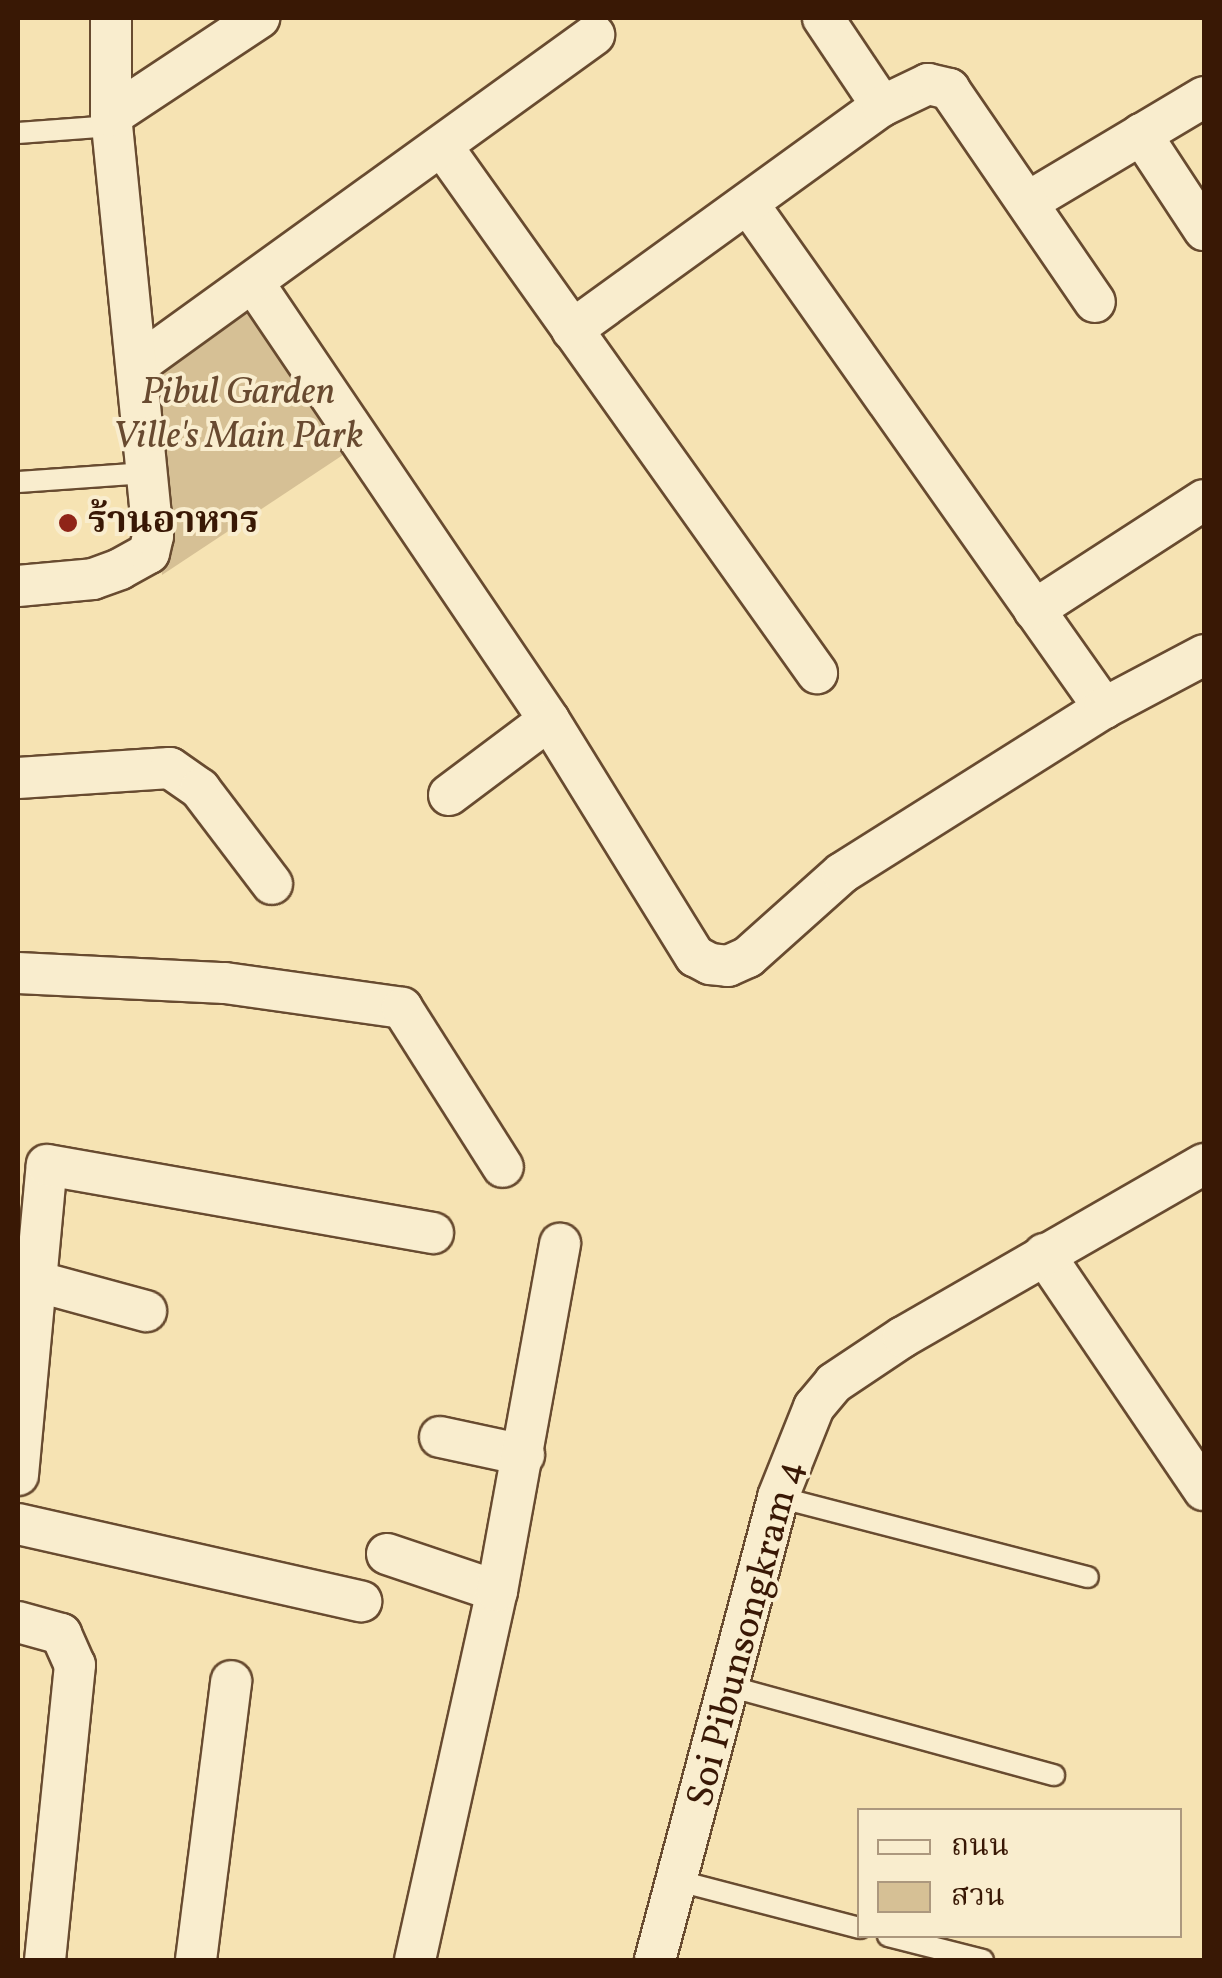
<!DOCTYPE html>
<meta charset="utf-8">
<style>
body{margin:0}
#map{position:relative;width:1222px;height:1978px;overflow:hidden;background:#f6e3b3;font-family:Vollkorn,"Noto Serif Thai",serif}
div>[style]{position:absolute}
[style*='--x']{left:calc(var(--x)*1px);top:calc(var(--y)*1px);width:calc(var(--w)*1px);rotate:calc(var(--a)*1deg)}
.green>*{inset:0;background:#d6c095}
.roads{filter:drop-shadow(2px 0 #684b30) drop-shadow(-2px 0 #684b30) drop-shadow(0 2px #684b30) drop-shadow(0 -2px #684b30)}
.service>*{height:20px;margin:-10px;padding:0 10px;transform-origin:10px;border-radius:10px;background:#f9edce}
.minor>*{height:40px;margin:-20px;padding:0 20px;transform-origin:20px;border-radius:20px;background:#f9edce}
.dots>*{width:28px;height:28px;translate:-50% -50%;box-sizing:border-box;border:5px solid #f9edce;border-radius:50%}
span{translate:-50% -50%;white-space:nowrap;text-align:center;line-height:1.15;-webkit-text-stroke:8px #f9edce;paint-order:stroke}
.park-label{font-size:38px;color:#684a30;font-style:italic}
.poi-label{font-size:38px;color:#391805;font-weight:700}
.left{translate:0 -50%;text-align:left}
.street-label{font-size:38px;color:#391805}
.frame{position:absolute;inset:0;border:20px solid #391805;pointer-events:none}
.legend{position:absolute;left:857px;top:1808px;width:325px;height:130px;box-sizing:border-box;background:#f9edce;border:2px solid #ac987e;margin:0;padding:12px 18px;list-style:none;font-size:30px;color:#391805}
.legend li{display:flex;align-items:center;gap:20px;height:50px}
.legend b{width:50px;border:2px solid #ac987e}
</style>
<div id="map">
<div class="green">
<div style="clip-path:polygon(258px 289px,367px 439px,162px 575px,143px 369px)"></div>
</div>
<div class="roads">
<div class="service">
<div style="--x:18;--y:133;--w:94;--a:-4.3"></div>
<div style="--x:18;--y:482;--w:129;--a:-4"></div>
<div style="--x:778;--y:1497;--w:320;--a:14.5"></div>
<div style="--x:732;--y:1687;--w:334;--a:15.3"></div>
<div style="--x:679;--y:1881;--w:187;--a:14.6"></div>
<div style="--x:888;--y:1936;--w:98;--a:14.2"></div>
</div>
<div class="minor">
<div style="--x:823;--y:18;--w:106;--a:56.2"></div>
<div style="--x:111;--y:116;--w:178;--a:-33.5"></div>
<div style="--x:1141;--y:134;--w:115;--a:56.7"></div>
<div style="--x:442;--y:146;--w:647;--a:54.57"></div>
<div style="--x:1028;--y:202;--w:205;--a:-30.8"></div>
<div style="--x:749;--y:205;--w:616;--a:54.79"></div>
<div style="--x:253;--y:282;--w:529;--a:55.95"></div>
<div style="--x:549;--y:720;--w:278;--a:58.3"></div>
<div style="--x:695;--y:956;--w:17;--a:28"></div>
<div style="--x:710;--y:964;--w:18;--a:6"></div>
<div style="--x:728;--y:966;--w:22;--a:-24"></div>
<div style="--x:748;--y:957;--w:126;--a:-41.8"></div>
<div style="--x:842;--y:873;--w:310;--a:-32.2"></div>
<div style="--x:1104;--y:708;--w:113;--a:-27.9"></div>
<div style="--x:572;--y:330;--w:382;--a:-35.9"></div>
<div style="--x:882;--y:106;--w:51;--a:-25.6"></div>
<div style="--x:928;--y:84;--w:22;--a:13"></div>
<div style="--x:949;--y:89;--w:258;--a:55.6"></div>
<div style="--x:137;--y:365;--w:564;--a:-35.83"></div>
<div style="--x:18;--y:586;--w:75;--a:-5.3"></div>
<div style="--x:93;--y:579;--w:29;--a:-20"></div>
<div style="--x:120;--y:569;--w:33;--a:-29"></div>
<div style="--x:149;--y:553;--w:17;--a:-77"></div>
<div style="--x:153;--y:536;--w:422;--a:-95.7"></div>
<div style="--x:111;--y:116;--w:98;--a:-90"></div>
<div style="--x:1034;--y:610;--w:202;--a:-32.9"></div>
<div style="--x:18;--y:778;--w:152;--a:-3.8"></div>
<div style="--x:170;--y:768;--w:37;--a:35"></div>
<div style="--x:200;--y:789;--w:119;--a:52.8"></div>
<div style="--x:449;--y:795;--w:125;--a:-36.9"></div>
<div style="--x:18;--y:973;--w:207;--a:2.8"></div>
<div style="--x:225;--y:983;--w:179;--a:8"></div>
<div style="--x:402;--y:1008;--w:188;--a:57.6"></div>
<div style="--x:1044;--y:1254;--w:285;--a:55.9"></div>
<div style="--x:39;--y:1282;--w:111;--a:15.2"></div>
<div style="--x:440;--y:1437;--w:86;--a:12.1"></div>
<div style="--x:18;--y:1475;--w:311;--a:-84.7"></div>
<div style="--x:47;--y:1165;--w:392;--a:10"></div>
<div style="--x:18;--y:1524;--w:352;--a:12.7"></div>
<div style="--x:387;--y:1554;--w:116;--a:18.6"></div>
<div style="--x:18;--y:1622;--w:45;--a:15.6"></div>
<div style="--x:61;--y:1634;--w:34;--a:66"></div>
<div style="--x:75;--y:1665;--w:297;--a:95.8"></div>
<div style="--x:196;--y:1960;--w:281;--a:-82.8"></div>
<div style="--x:415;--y:1960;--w:378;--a:-77.5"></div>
<div style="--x:497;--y:1591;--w:353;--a:-79.7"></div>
<div style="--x:655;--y:1960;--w:479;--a:-75.1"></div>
<div style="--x:778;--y:1497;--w:97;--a:-68.2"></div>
<div style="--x:814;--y:1407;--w:31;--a:-50"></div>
<div style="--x:834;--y:1383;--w:83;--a:-33.7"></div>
<div style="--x:903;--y:1337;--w:347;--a:-29.9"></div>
</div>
</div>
<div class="dots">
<div style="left:68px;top:523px;background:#8f2418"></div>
</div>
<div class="park-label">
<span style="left:238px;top:416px">Pibul Garden<br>Ville's Main Park</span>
</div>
<div class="poi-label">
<span class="left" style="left:88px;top:523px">ร้านอาหาร</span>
</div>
<div class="street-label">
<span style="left:747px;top:1634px;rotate:-75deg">Soi Pibunsongkram 4</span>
</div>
<div class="frame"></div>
<ul class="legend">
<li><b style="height:12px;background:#f9edce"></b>ถนน</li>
<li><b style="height:28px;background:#d6c095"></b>สวน</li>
</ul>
</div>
